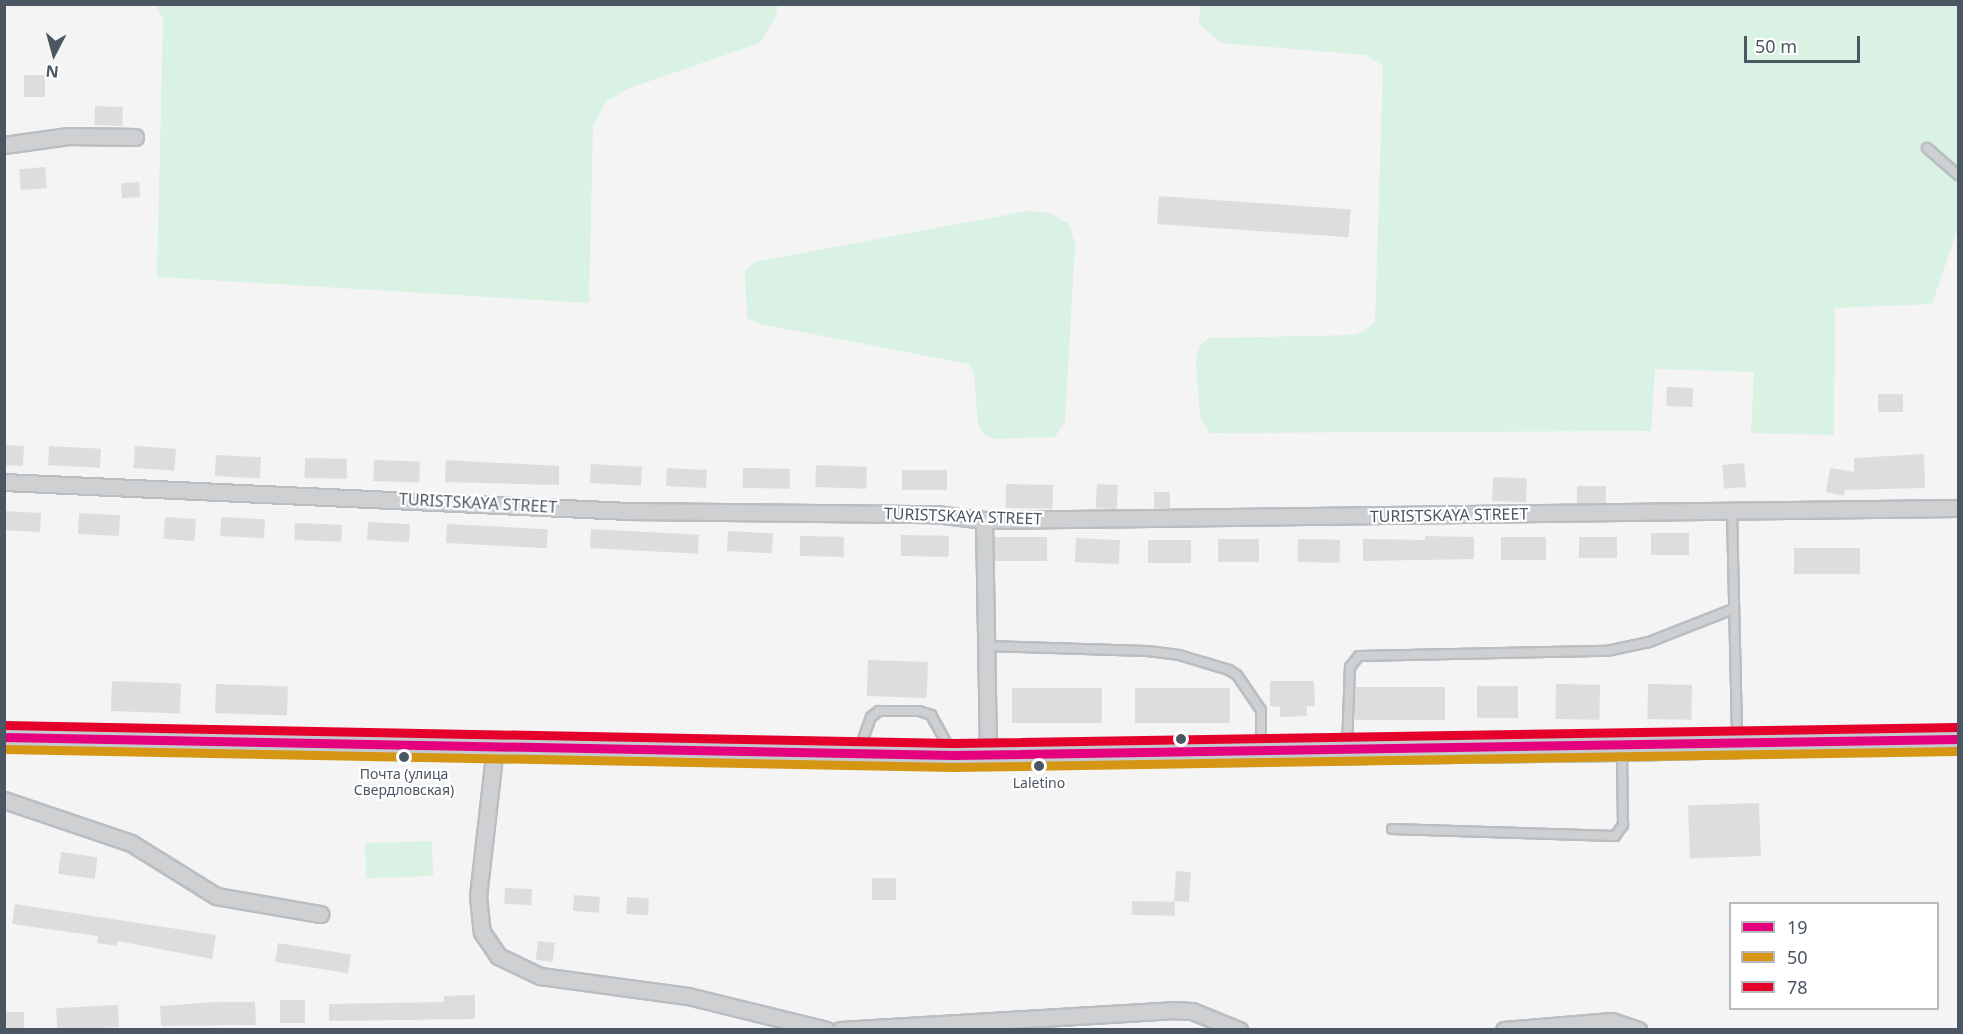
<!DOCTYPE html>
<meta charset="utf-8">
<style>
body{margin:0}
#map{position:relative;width:1963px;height:1034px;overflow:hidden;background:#f4f4f4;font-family:"Noto Sans",sans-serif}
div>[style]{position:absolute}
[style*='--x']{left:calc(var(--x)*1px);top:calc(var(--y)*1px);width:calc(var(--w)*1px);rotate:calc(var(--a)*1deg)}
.green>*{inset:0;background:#d9f2e3;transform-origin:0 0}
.building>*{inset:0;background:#ddddde;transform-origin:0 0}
.roads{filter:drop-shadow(2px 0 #b9bec3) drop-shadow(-2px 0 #b9bec3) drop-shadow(0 2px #b9bec3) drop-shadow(0 -2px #b9bec3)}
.service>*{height:8px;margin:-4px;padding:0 4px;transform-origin:4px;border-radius:4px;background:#ced0d2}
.minor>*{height:15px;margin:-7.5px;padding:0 7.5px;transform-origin:7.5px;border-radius:7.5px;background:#ced0d2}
.trunk>*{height:26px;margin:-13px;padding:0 13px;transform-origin:13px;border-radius:13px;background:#c4c9cd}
.bus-1>*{height:9px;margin:-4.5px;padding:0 4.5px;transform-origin:4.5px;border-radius:4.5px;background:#e5007d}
.bus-2>*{height:9px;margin:-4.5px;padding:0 4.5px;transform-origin:4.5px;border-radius:4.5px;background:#d49613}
.bus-3>*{height:9px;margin:-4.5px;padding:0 4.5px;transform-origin:4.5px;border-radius:4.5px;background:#e4002b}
.dots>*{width:16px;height:16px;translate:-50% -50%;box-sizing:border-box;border:3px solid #fff;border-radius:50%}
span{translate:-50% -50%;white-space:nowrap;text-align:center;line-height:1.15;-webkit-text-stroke:4.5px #fff;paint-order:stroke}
.bus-label{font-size:14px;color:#4a5661}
.street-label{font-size:16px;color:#4a5661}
.frame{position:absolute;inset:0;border:6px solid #4a5661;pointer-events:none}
.legend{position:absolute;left:1729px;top:902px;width:210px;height:108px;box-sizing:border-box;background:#fff;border:2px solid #b7bbc0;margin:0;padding:8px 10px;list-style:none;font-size:18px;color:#4a5661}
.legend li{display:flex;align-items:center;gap:12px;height:30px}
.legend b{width:30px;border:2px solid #b7bbc0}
.north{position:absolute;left:24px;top:24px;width:60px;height:60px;-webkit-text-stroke:4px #fff;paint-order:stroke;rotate:186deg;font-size:16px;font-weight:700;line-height:24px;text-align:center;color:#4a5661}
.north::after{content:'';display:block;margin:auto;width:21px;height:27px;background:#4a5661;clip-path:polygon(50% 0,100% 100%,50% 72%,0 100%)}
.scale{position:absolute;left:1744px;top:36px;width:116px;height:27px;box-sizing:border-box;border:3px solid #4a5661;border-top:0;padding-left:8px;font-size:18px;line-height:21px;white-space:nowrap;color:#4a5661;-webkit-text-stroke:4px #fff;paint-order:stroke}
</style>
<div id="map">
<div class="green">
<div style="clip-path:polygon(156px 5px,778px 5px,775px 18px,760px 43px,627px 89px,606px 102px,593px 126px,589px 303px,157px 277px,163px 19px)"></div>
<div style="clip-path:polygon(1200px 5px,1958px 5px,1958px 227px,1932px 304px,1835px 308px,1834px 435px,1751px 433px,1754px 372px,1655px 369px,1651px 431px,1210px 433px,1200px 417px,1196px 359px,1200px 345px,1209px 338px,1352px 335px,1365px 331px,1375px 322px,1383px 66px,1366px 55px,1221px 43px,1199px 24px)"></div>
<div style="clip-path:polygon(1028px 211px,1050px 213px,1069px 224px,1075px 244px,1065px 422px,1055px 437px,995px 439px,984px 435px,978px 425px,974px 372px,969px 364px,759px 324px,747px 318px,745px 272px,754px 262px)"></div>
<div style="left:432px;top:841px;width:35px;height:67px;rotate:88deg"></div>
</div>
<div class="building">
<div style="left:24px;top:75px;width:21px;height:22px"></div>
<div style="left:95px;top:106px;width:28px;height:19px;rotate:2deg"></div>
<div style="left:45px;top:167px;width:21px;height:26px;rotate:85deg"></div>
<div style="left:139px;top:182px;width:15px;height:18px;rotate:86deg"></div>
<div style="left:1159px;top:196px;width:192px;height:28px;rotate:4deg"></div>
<div style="left:1667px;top:387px;width:26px;height:19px;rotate:2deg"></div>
<div style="left:1878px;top:394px;width:25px;height:18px"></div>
<div style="left:4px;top:445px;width:20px;height:20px;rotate:3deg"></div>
<div style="left:49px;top:446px;width:52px;height:19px;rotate:3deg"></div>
<div style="left:135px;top:446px;width:41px;height:22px;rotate:4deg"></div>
<div style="clip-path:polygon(1924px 454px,1925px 488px,1845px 490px,1844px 496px,1826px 492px,1830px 468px,1854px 472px,1854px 458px)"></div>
<div style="left:216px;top:455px;width:45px;height:21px;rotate:3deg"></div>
<div style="left:305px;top:458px;width:42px;height:20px;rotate:1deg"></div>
<div style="left:374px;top:460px;width:46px;height:21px;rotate:2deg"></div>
<div style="clip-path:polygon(446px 460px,559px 466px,559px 485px,445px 482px)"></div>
<div style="left:1744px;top:463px;width:24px;height:22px;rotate:85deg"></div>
<div style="left:591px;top:464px;width:51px;height:19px;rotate:3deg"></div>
<div style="left:816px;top:465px;width:51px;height:22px;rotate:2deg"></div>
<div style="left:667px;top:468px;width:40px;height:18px;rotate:3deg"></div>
<div style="left:743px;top:468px;width:47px;height:20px;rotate:1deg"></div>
<div style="left:902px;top:470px;width:45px;height:20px"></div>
<div style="left:1493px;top:477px;width:34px;height:24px;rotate:2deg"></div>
<div style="left:1006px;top:484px;width:47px;height:24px;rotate:1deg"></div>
<div style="left:1097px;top:484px;width:21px;height:24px;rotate:3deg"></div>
<div style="left:1577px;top:486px;width:29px;height:17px"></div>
<div style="left:1154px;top:492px;width:16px;height:16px"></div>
<div style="left:4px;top:511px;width:37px;height:19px;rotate:3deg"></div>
<div style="left:79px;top:513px;width:41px;height:21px;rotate:3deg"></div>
<div style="left:165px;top:517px;width:31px;height:22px;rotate:4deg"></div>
<div style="left:221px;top:517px;width:44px;height:19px;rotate:3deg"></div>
<div style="left:368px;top:522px;width:42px;height:18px;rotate:3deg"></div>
<div style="left:295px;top:523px;width:47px;height:17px;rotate:2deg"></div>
<div style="left:447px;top:524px;width:101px;height:19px;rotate:3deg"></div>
<div style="left:591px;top:529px;width:108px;height:19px;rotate:3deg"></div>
<div style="left:728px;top:531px;width:45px;height:20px;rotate:3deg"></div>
<div style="left:1689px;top:533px;width:22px;height:38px;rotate:90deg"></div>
<div style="left:901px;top:535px;width:48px;height:21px;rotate:1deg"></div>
<div style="left:800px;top:536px;width:44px;height:20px;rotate:1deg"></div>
<div style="clip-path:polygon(1425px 536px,1474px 537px,1474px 559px,1363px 561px,1363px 539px,1425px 540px)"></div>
<div style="left:994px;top:537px;width:53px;height:24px"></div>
<div style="left:1501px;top:537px;width:45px;height:23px"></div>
<div style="left:1617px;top:537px;width:21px;height:38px;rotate:90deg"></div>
<div style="left:1076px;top:538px;width:44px;height:24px;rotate:3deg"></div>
<div style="left:1218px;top:539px;width:41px;height:23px"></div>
<div style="left:1298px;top:539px;width:42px;height:23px;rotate:1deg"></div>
<div style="left:1148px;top:540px;width:43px;height:23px"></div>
<div style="left:1794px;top:548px;width:66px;height:26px"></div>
<div style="left:868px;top:660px;width:60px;height:36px;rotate:2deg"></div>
<div style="left:112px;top:681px;width:69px;height:30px;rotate:2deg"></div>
<div style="clip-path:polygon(1270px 681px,1314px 681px,1315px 706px,1307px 706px,1307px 716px,1280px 717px,1280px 707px,1270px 706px)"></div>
<div style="left:216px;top:684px;width:72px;height:29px;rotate:2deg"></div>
<div style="left:1556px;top:684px;width:44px;height:35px;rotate:1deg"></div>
<div style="left:1648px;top:684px;width:44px;height:35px;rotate:1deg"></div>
<div style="left:1477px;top:686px;width:41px;height:32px"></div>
<div style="left:1355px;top:687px;width:90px;height:33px"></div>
<div style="left:1012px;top:688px;width:90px;height:35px"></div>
<div style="left:1230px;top:688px;width:35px;height:95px;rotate:90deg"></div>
<div style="left:1759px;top:803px;width:53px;height:71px;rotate:88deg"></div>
<div style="left:61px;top:852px;width:37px;height:22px;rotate:8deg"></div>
<div style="left:1176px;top:871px;width:15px;height:30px;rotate:4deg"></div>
<div style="left:872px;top:878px;width:24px;height:22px"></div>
<div style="left:505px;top:888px;width:27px;height:16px;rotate:2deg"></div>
<div style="left:574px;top:895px;width:26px;height:16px;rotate:4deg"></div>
<div style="left:627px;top:897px;width:22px;height:17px;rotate:3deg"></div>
<div style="left:1132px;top:901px;width:43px;height:14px;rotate:1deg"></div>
<div style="clip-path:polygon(15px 904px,216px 935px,212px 959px,118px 941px,117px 946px,97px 943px,98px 936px,12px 924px)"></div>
<div style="left:538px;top:941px;width:17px;height:19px;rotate:7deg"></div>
<div style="left:278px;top:943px;width:74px;height:19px;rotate:9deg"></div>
<div style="clip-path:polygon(475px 995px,475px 1019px,329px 1021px,329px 1004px,444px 1002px,444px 996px)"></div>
<div style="left:305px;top:1000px;width:23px;height:25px;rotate:90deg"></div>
<div style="clip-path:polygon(217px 1002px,255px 1002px,256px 1025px,161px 1026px,160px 1006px)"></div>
<div style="left:118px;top:1005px;width:22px;height:62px;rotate:87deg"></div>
<div style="left:6px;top:1012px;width:18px;height:17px"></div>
</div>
<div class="roads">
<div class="service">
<div style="--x:1927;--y:148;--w:41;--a:41.1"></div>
<div style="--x:1732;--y:512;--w:228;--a:88.7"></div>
<div style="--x:988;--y:646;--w:159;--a:1.8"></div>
<div style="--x:1147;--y:651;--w:32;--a:7"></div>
<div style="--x:1179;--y:655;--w:52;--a:16.7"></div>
<div style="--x:1229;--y:670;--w:9;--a:32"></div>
<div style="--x:1237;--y:675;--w:42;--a:55.6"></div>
<div style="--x:1261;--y:710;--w:37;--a:90"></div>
<div style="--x:1347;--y:747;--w:80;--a:-87.9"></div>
<div style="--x:1350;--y:667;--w:14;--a:-51"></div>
<div style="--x:1359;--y:656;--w:248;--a:-1.2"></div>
<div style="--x:1607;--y:651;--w:43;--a:-12.1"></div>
<div style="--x:1649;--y:642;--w:90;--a:-21.4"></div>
<div style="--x:859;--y:750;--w:35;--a:-70"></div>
<div style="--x:871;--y:717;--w:10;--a:-37"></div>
<div style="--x:879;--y:711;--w:40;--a:0"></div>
<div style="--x:919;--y:711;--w:13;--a:18"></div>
<div style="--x:931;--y:715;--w:41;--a:60.9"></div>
<div style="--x:1392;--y:829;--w:223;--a:1.8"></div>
<div style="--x:1615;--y:836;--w:14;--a:-54"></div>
<div style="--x:1623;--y:825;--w:73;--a:-90.8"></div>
</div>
<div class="minor">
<div style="--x:4;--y:145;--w:65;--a:-8"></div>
<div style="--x:68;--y:136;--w:67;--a:0.9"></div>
<div style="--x:4;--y:482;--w:626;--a:2.66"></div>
<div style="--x:629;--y:511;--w:307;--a:0.6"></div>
<div style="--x:936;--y:514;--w:48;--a:7.1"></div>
<div style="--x:984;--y:520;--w:974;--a:-0.71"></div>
<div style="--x:984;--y:520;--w:234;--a:89"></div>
<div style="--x:495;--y:747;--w:150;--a:96.5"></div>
<div style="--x:478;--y:896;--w:36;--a:84"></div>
<div style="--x:482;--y:932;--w:29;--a:56"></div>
<div style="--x:498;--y:956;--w:47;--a:25.5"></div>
<div style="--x:540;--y:976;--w:149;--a:7.7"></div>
<div style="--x:688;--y:996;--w:142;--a:13.8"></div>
<div style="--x:4;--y:800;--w:134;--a:18.7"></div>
<div style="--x:131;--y:843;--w:100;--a:31.9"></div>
<div style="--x:216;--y:896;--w:106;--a:9.8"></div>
<div style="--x:840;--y:1030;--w:333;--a:-3.4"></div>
<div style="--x:1172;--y:1010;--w:20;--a:3"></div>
<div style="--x:1192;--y:1011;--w:51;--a:22"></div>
<div style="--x:1504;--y:1030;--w:108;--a:-4.8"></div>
<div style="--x:1612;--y:1021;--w:28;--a:19"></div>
</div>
<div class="trunk">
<div style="--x:4;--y:737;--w:949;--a:1.09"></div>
<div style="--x:953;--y:755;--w:669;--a:-0.69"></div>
<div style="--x:1622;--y:747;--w:336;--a:-1.4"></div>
</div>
</div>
<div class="bus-1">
<div style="--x:4;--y:737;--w:949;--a:1.09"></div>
<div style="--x:953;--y:755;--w:1005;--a:-0.91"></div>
</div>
<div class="bus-2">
<div style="--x:4;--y:749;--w:949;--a:1.09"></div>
<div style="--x:953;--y:767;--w:1005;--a:-0.91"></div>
</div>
<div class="bus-3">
<div style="--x:4;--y:725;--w:949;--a:1.09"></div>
<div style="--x:953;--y:743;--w:1005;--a:-0.91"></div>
</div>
<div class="dots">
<div style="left:1181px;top:739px;background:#4a5661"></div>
<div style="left:404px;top:757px;background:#4a5661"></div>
<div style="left:1039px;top:766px;background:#4a5661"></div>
</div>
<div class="bus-label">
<span style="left:404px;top:782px">Почта (улица<br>Свердловская)</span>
<span style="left:1039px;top:783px">Laletino</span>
</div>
<div class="street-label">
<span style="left:478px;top:503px;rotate:3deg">TURISTSKAYA STREET</span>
<span style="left:1449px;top:515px;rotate:-1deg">TURISTSKAYA STREET</span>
<span style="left:963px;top:516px;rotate:2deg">TURISTSKAYA STREET</span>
</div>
<div class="frame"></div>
<ul class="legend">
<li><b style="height:8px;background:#e5007d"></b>19</li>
<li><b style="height:8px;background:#d49613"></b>50</li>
<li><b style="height:8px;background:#e4002b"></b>78</li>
</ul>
<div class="north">N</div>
<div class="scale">50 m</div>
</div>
